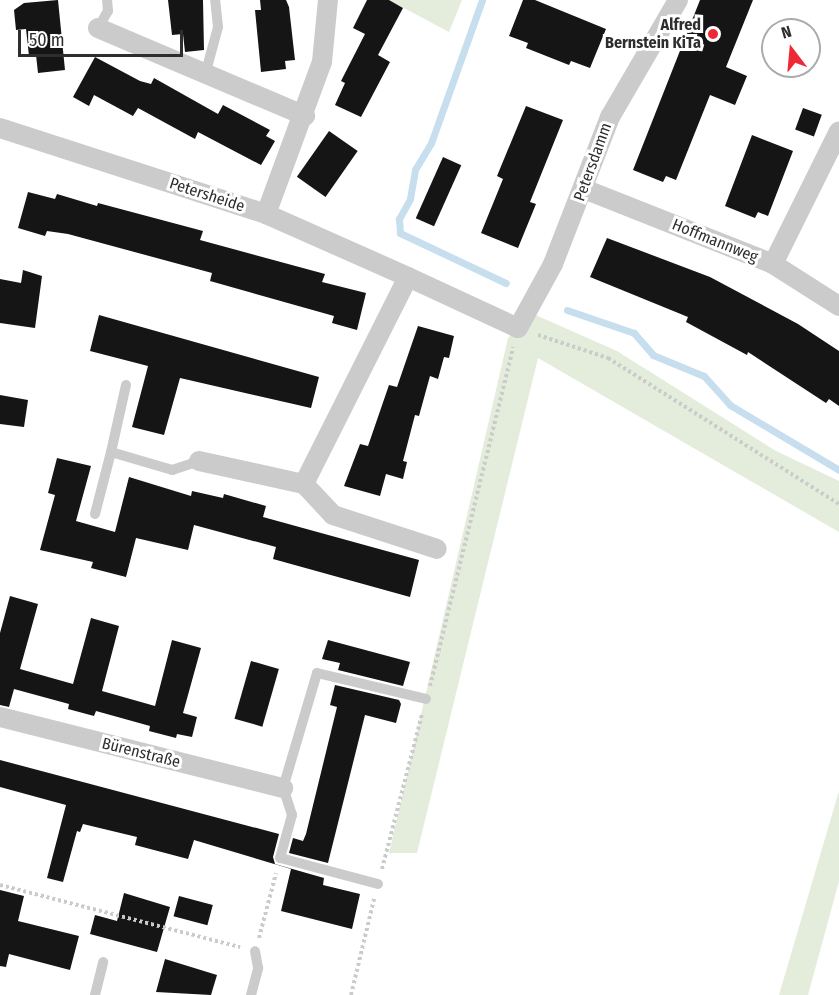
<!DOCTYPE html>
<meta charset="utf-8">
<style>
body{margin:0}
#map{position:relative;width:839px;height:995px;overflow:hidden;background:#fff;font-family:"Fira Sans Condensed",sans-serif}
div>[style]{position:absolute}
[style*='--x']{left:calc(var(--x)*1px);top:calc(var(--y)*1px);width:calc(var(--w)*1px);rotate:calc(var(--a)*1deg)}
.green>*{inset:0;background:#e4ecdb}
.stream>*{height:7px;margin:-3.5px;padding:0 3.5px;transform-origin:3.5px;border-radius:3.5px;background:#c6deed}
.building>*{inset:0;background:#151515;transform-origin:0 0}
.path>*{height:4px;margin-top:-2px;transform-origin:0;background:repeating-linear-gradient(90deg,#cbcbcb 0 3px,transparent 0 6px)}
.service>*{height:10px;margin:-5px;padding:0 5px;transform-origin:5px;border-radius:5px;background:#cbcbcb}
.minor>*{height:20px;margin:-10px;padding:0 10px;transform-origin:10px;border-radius:10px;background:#cbcbcb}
.dots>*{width:16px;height:16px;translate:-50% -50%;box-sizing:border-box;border:3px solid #fff;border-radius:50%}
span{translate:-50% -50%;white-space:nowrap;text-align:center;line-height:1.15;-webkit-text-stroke:6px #fff;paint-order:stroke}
.poi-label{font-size:16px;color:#2e2e2e;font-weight:700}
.right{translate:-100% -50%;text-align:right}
.street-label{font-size:16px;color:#2e2e2e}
.north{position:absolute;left:761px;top:18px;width:60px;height:60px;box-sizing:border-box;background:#fff;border:2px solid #ababab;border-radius:50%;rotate:344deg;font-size:16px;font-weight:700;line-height:24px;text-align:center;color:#2e2e2e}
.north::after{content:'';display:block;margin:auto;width:21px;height:27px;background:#ee2834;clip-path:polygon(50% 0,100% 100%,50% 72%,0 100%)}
.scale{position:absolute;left:18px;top:30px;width:165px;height:27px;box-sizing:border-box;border:3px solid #2e2e2e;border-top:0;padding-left:8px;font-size:18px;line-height:21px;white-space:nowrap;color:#2e2e2e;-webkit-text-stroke:4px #fff;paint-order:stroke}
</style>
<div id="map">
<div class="green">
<div style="clip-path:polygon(389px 0,462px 0,449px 32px)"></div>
<div style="clip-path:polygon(531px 313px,617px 351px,776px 451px,839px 481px,839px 532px,538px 358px,417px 853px,389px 853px,508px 338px)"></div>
<div style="clip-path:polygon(839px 791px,839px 881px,808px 995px,779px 995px)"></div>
</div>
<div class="stream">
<div style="--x:482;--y:0;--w:152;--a:109.6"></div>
<div style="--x:431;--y:143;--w:31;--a:121"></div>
<div style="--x:415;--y:170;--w:29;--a:100"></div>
<div style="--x:410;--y:199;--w:23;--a:119"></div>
<div style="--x:399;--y:219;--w:14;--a:86"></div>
<div style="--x:400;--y:233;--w:117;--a:25.3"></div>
<div style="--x:567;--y:310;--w:71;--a:18.9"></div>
<div style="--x:634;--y:333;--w:29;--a:49"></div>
<div style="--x:653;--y:355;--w:55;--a:22.4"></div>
<div style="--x:704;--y:376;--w:39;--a:48"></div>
<div style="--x:730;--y:405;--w:127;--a:30.8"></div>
</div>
<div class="building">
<div style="clip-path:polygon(58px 0,65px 70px,38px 73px,36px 55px,29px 56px,26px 29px,16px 30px,14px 10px,24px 3px)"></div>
<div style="clip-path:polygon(168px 0,203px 0,204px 50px,185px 52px,183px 34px,172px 35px)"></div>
<div style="clip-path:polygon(260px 0,286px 0,289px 7px,295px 60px,285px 61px,286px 69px,261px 72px,255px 10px,261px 10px)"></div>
<div style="clip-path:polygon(367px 0,389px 0,403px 8px,378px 55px,390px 62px,361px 117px,335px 105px,345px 83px,341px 81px,365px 34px,353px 28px)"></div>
<div style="clip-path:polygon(523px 0,535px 0,606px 29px,590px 68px,571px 61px,569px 65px,526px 48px,528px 43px,509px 36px)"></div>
<div style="clip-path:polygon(700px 0,753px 0,726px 67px,747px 76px,735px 105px,710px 95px,676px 180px,666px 176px,663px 182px,633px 170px)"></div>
<div style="clip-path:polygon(95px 57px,140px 81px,151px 84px,154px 78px,218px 114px,223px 105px,270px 130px,266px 136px,275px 141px,261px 165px,198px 132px,195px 139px,138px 108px,133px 116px,94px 95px,89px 106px,73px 97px)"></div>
<div style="clip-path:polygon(526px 106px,563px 120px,530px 202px,536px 204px,518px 248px,481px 233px,503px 179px,497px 176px)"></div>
<div style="left:803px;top:108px;width:20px;height:23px;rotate:20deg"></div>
<div style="left:329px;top:131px;width:35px;height:56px;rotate:35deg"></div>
<div style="clip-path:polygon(752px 135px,793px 151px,768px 216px,758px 212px,755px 218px,725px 206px)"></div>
<div style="left:443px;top:157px;width:20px;height:67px;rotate:24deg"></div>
<div style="clip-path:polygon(28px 192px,55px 199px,57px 194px,97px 206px,98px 203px,203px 231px,200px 240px,325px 274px,322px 282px,366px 293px,357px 330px,332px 323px,334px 316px,210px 281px,212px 273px,68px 234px,47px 231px,45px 236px,18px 228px)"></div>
<div style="clip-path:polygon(607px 238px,710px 277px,798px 324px,839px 351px,839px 406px,829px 399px,826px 403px,748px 352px,747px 355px,686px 322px,688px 317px,590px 277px)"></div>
<div style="clip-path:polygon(23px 270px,42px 276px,35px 328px,0 323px,0 279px,21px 283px)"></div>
<div style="clip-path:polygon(99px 315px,319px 377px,311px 408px,180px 378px,164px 435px,132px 427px,148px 366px,90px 351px)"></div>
<div style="clip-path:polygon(418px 326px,454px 336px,449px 358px,444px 357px,438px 379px,430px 376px,419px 416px,415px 415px,403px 461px,407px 462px,403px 479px,386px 474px,380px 496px,344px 486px,360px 444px,368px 446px,389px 385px,397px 387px)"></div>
<div style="clip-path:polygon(0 395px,28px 400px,24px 427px,0 424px)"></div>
<div style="clip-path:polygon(57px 458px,91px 466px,76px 521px,115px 532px,129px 477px,191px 496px,192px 491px,223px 498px,224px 494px,266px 506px,263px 517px,419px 560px,410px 597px,273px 559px,276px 547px,194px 525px,188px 550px,136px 538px,126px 577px,91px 568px,93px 562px,40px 550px,55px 495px,48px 493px)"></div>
<div style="clip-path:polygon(10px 596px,38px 604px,20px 669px,34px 673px,73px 684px,91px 618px,119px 626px,102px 691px,155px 706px,172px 640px,201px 648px,183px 713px,197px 717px,192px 737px,177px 734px,176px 738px,149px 731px,150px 726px,96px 711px,94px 716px,68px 709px,69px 704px,14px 689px,9px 707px,0 705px,0 633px)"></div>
<div style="clip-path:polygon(328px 640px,410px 662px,403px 686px,338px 670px,340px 663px,322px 659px)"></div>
<div style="left:251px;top:661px;width:29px;height:60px;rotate:16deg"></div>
<div style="clip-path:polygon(335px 685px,399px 700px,401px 704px,396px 723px,365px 715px,328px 863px,289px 853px,293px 838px,303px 841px,306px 834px,337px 707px,330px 705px)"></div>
<div style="clip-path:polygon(0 760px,279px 834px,273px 857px,275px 864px,324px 878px,323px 885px,360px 894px,352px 929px,281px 911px,291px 869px,194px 840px,188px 859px,135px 845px,137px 837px,83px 824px,80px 832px,77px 831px,63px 882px,47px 878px,66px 805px,0 787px)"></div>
<div style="clip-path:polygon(0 890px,24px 896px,18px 921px,79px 936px,70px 970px,9px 954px,6px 967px,0 966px)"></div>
<div style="clip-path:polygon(124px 893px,170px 907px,157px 952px,90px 934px,95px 915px,117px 921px)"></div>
<div style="left:179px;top:896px;width:35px;height:21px;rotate:15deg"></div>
<div style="clip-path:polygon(165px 959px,217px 975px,211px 995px,156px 992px)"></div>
</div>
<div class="path">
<div style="--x:538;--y:335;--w:74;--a:18.2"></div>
<div style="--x:608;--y:358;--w:273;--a:32.3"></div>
<div style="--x:430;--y:686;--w:349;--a:-76.2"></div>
<div style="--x:382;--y:869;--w:160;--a:-75.5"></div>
<div style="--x:0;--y:885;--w:248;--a:14.5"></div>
<div style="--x:259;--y:938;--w:67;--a:-75.3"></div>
<div style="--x:351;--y:995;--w:99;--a:-76.5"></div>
</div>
<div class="service">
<div style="--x:98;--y:28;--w:20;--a:-60"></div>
<div style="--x:108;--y:11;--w:11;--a:-95"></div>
<div style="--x:205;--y:75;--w:50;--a:-74.8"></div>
<div style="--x:218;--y:27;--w:27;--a:-96"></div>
<div style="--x:126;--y:385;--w:69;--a:102.6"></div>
<div style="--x:111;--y:452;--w:64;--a:16.4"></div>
<div style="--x:172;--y:470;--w:28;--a:-18"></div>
<div style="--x:95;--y:514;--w:64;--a:-75.5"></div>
<div style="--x:378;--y:884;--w:101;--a:-165.1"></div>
<div style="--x:280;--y:858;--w:45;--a:-74.4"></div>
<div style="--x:292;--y:815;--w:28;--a:-108"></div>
<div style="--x:283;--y:788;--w:120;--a:-73.5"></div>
<div style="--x:317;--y:673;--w:112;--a:13.4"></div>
<div style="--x:95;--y:995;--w:34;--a:-76"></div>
<div style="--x:251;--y:995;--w:28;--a:-75"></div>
<div style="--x:258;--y:968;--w:17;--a:-100"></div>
</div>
<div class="minor">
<div style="--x:98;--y:28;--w:225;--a:23"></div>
<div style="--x:0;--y:128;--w:280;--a:17.9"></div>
<div style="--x:266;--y:214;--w:155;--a:23.9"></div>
<div style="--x:408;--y:277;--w:232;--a:116.7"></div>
<div style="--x:584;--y:189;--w:203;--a:21.6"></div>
<div style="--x:773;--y:264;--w:78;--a:32.5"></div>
<div style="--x:266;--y:214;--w:162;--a:-69.8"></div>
<div style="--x:322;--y:62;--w:62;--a:-84.5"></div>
<div style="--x:773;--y:264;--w:148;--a:-63.6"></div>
<div style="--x:408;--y:277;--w:121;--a:24.9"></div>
<div style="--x:518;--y:328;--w:73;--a:-61.3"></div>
<div style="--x:553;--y:264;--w:158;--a:-68.8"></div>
<div style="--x:610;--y:117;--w:135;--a:-59.8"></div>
<div style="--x:199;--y:461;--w:107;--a:12.4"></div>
<div style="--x:304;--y:484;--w:42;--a:46.9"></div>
<div style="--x:333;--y:515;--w:109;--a:18.1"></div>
<div style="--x:0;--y:717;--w:292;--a:14.1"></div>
</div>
<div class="dots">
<div style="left:713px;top:34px;background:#ee2834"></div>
</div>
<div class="poi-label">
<span class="right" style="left:701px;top:34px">Alfred<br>Bernstein KiTa</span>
</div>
<div class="street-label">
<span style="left:593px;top:162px;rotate:-70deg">Petersdamm</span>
<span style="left:207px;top:195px;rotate:18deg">Petersheide</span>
<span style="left:715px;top:241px;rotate:22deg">Hoffmannweg</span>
<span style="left:141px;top:753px;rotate:14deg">Bürenstraße</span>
</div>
<div class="north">N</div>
<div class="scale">50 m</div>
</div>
